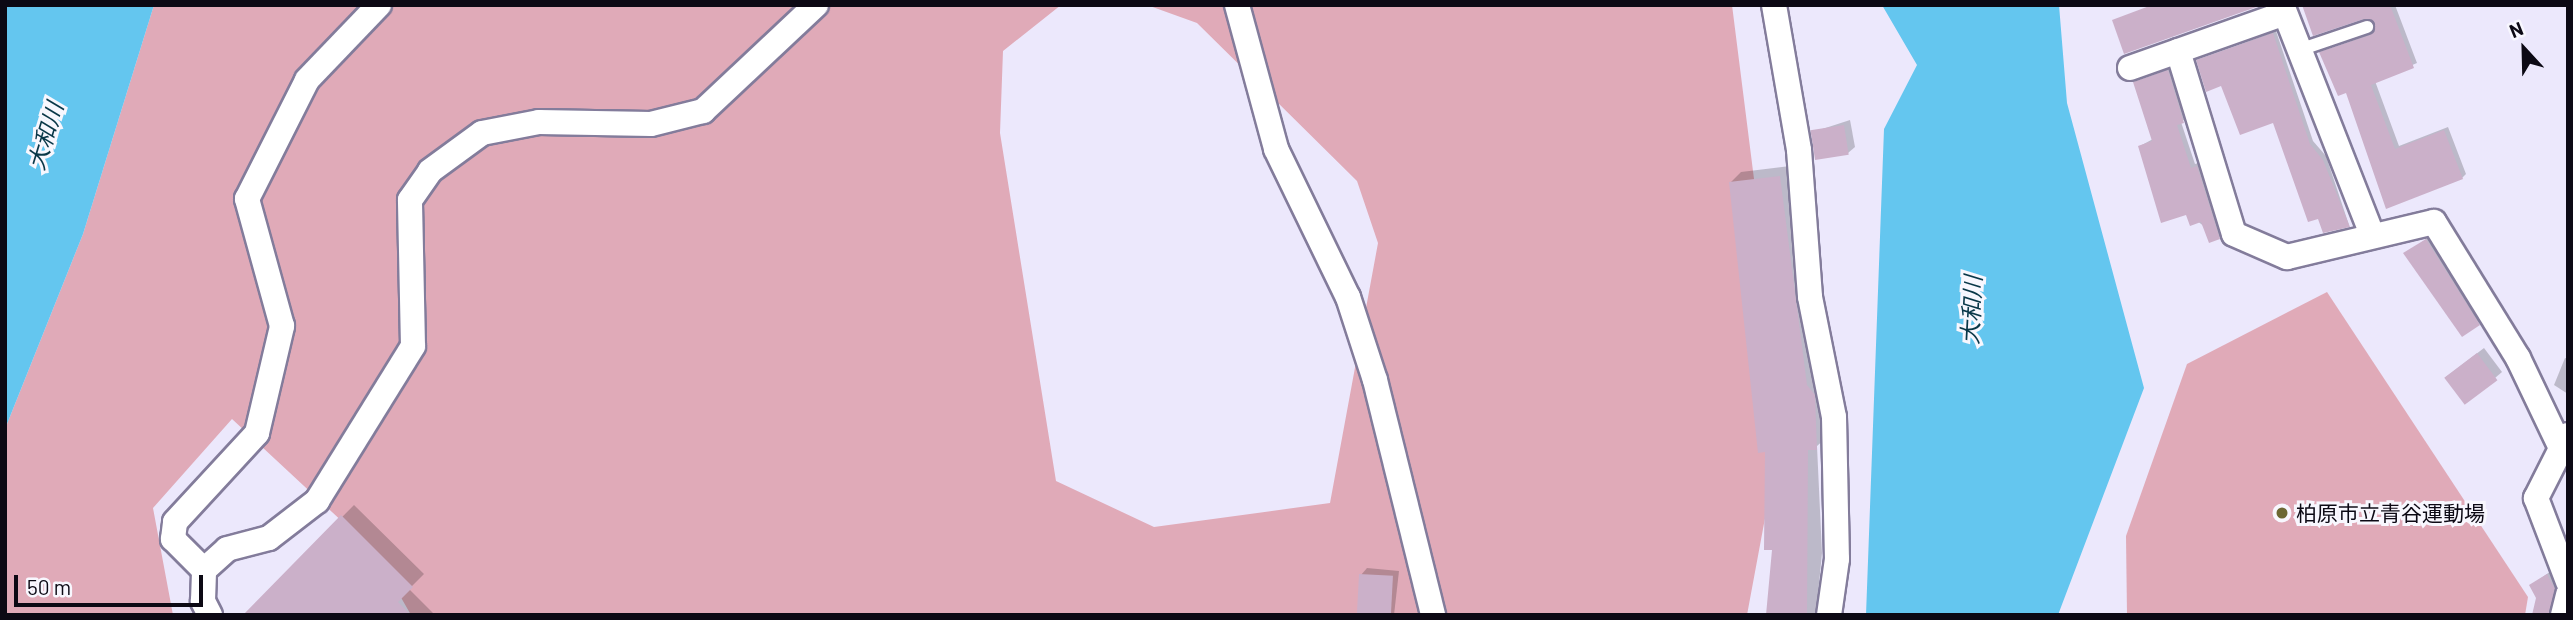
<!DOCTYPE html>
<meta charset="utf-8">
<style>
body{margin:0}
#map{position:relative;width:2573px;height:620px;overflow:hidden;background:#ece8fc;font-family:Barlow,"Noto Sans JP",sans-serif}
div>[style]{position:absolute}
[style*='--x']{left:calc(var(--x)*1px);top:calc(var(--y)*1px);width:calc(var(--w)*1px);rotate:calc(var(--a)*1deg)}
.green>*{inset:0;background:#e0aab8}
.water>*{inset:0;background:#64c6ef}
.shadow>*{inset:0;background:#0003}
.building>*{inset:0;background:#cbb0c9;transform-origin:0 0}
.roads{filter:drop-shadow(2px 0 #837c9b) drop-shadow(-2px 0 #837c9b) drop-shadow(0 2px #837c9b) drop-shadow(0 -2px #837c9b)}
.lane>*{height:12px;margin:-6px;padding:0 6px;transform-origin:6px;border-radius:6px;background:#fff}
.street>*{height:24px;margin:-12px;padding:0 12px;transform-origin:12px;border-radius:12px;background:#fff}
.dots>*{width:19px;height:19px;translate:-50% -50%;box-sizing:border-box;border:4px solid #f8f7fe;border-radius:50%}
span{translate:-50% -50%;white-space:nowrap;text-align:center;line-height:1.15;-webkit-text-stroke:6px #f8f7fe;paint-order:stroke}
.poi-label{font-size:21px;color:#0c0914}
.left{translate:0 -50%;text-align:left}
.water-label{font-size:23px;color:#093748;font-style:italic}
.frame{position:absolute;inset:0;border:7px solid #0c0914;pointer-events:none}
.north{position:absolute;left:2489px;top:14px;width:70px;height:70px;-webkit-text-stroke:5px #f8f7fe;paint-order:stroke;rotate:338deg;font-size:19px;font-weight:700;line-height:28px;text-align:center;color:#0c0914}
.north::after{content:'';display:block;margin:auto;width:24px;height:32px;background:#0c0914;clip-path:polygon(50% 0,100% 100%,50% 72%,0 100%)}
.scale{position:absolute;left:14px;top:575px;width:189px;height:32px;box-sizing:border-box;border:4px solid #0c0914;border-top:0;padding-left:9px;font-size:21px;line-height:24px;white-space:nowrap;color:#0c0914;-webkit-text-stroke:5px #f8f7fe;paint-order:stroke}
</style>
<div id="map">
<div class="green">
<div style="clip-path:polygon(154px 5px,1061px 5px,1003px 51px,1000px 133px,1056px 481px,1154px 527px,1330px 503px,1378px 243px,1357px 181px,1197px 23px,1147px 5px,1732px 5px,1784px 416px,1747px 615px,411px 615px,375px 552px,232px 419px,153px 508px,173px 615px,5px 615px,5px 429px,83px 234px)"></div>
<div style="clip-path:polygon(2327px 292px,2528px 597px,2525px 615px,2127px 615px,2126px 536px,2187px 364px)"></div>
</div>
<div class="water">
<div style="clip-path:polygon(5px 5px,154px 5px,83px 234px,5px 429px)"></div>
<div style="clip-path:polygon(1882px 5px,2059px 5px,2067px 103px,2144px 388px,2058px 615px,1866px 615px,1884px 129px,1917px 65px)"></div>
</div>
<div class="shadow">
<div style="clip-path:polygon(2304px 5px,2395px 5px,2417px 63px,2375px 81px,2399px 146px,2448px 127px,2466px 174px,2462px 178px,2387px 206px,2348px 91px,2321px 53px,2373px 33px,2377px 23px)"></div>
<div style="clip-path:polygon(2276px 31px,2313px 141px,2326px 156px,2349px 225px,2274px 121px,2198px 61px)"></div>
<div style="clip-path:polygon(2173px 67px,2188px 117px,2181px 122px,2195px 164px,2202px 162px,2224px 233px,2219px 238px,2187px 213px,2140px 146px,2153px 139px,2135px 83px)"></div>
<div style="clip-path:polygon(1850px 120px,1855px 147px,1848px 153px,1813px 132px)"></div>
<div style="clip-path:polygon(1790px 166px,1827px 437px,1817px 446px,1822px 553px,1816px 615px,1767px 615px,1774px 548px,1767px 450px,1730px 183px,1741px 172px)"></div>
<div style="clip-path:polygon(2432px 235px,2484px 318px,2479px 323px,2405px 254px)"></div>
<div style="clip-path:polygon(2484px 348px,2502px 372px,2495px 378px,2446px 377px)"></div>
<div style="clip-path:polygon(2565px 358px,2568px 359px,2568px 394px,2554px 385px)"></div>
<div style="clip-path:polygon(354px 505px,424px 574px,409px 589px,435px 615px,255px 615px,250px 610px)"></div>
<div style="clip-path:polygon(1367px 568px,1399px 571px,1394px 615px,1358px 615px,1361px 575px)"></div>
<div style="clip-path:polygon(2554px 569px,2561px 582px,2555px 615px,2534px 615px,2538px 598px,2531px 585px)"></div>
</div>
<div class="building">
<div style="clip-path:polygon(2152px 5px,2262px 5px,2124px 54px,2112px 20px)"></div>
<div style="clip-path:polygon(2302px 5px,2390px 5px,2414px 68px,2371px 85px,2395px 149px,2444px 130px,2463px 179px,2386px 209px,2346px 93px,2338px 96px,2319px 52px,2370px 35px,2375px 24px,2364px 19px,2313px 36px)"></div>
<div style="clip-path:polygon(2273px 33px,2310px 144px,2323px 160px,2350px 227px,2323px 233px,2318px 219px,2308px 222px,2273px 123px,2240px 135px,2221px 86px,2206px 92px,2196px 60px)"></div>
<div style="clip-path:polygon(2168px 70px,2184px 123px,2177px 125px,2191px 168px,2197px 166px,2220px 239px,2209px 243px,2201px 222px,2190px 226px,2186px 215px,2161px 223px,2138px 146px,2152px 141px,2133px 82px)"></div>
<div style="left:1844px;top:125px;width:30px;height:34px;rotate:81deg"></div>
<div style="clip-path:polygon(1780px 176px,1807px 385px,1815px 395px,1817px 450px,1808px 450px,1807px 615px,1766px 615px,1772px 550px,1764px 550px,1765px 452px,1758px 453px,1729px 182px)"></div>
<div style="clip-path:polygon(2426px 239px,2480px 325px,2462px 337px,2403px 253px)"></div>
<div style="left:2477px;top:353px;width:34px;height:41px;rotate:53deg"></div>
<div style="clip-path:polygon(341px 515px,413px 587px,398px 602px,411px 615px,243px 615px)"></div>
<div style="left:1359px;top:574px;width:34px;height:41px;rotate:3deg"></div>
<div style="clip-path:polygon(2547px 574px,2555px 589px,2549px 615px,2532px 615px,2536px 598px,2529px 585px)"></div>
</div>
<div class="roads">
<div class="lane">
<div style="--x:2299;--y:50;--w:72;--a:-18.7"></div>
</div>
<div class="street">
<div style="--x:1237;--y:5;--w:149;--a:74.8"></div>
<div style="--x:1276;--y:149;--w:165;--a:64.1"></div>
<div style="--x:1348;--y:297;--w:87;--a:72"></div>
<div style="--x:1375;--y:380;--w:242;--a:76.1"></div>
<div style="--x:1774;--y:5;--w:147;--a:80.2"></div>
<div style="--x:1799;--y:150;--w:147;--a:85.7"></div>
<div style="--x:1810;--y:297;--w:122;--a:78.7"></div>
<div style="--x:1834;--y:417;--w:142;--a:88.8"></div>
<div style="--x:1837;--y:559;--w:57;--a:98.1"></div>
<div style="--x:2282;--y:5;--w:247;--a:68.6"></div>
<div style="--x:2178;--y:51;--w:191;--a:73"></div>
<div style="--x:2234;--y:234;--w:58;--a:23.5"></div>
<div style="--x:2287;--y:257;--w:151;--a:-13.4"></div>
<div style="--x:2434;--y:222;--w:160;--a:58.3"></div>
<div style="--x:2518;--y:358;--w:98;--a:64.5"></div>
<div style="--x:2130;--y:68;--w:164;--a:-19.5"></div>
<div style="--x:2568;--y:435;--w:71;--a:116.9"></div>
<div style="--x:2536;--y:498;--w:90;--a:69.1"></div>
<div style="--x:204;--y:570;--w:44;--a:-135"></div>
<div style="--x:173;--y:539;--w:17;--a:-83"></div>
<div style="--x:175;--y:522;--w:121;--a:-47.3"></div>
<div style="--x:257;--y:433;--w:110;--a:-76.8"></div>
<div style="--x:282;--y:326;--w:132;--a:-105.4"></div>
<div style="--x:247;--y:199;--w:133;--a:-63.2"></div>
<div style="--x:307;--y:80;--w:104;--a:-46.2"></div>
<div style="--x:210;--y:615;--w:16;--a:-117"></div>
<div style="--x:203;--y:601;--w:31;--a:-88"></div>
<div style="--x:204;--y:570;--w:31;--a:-42"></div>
<div style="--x:227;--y:549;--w:43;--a:-14.7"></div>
<div style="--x:269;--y:538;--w:61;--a:-37.6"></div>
<div style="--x:317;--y:501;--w:182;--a:-58.2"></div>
<div style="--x:413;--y:346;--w:146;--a:-91.2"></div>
<div style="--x:410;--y:200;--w:35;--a:-55"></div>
<div style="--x:430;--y:171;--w:64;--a:-36.2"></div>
<div style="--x:482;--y:133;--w:58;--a:-10.9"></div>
<div style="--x:539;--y:122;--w:112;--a:1"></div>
<div style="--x:651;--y:124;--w:54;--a:-14"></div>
<div style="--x:703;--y:111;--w:155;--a:-43.2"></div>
<div style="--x:2563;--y:615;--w:21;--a:-76"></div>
</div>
</div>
<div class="dots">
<div style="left:2282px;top:513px;background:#6c6733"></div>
</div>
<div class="poi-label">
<span class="left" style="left:2296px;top:513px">柏原市立青谷運動場</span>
</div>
<div class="water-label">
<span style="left:45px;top:136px;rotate:-73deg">大和川</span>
<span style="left:1971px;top:310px;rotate:-87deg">大和川</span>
</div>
<div class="frame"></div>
<div class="north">N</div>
<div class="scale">50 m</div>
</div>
